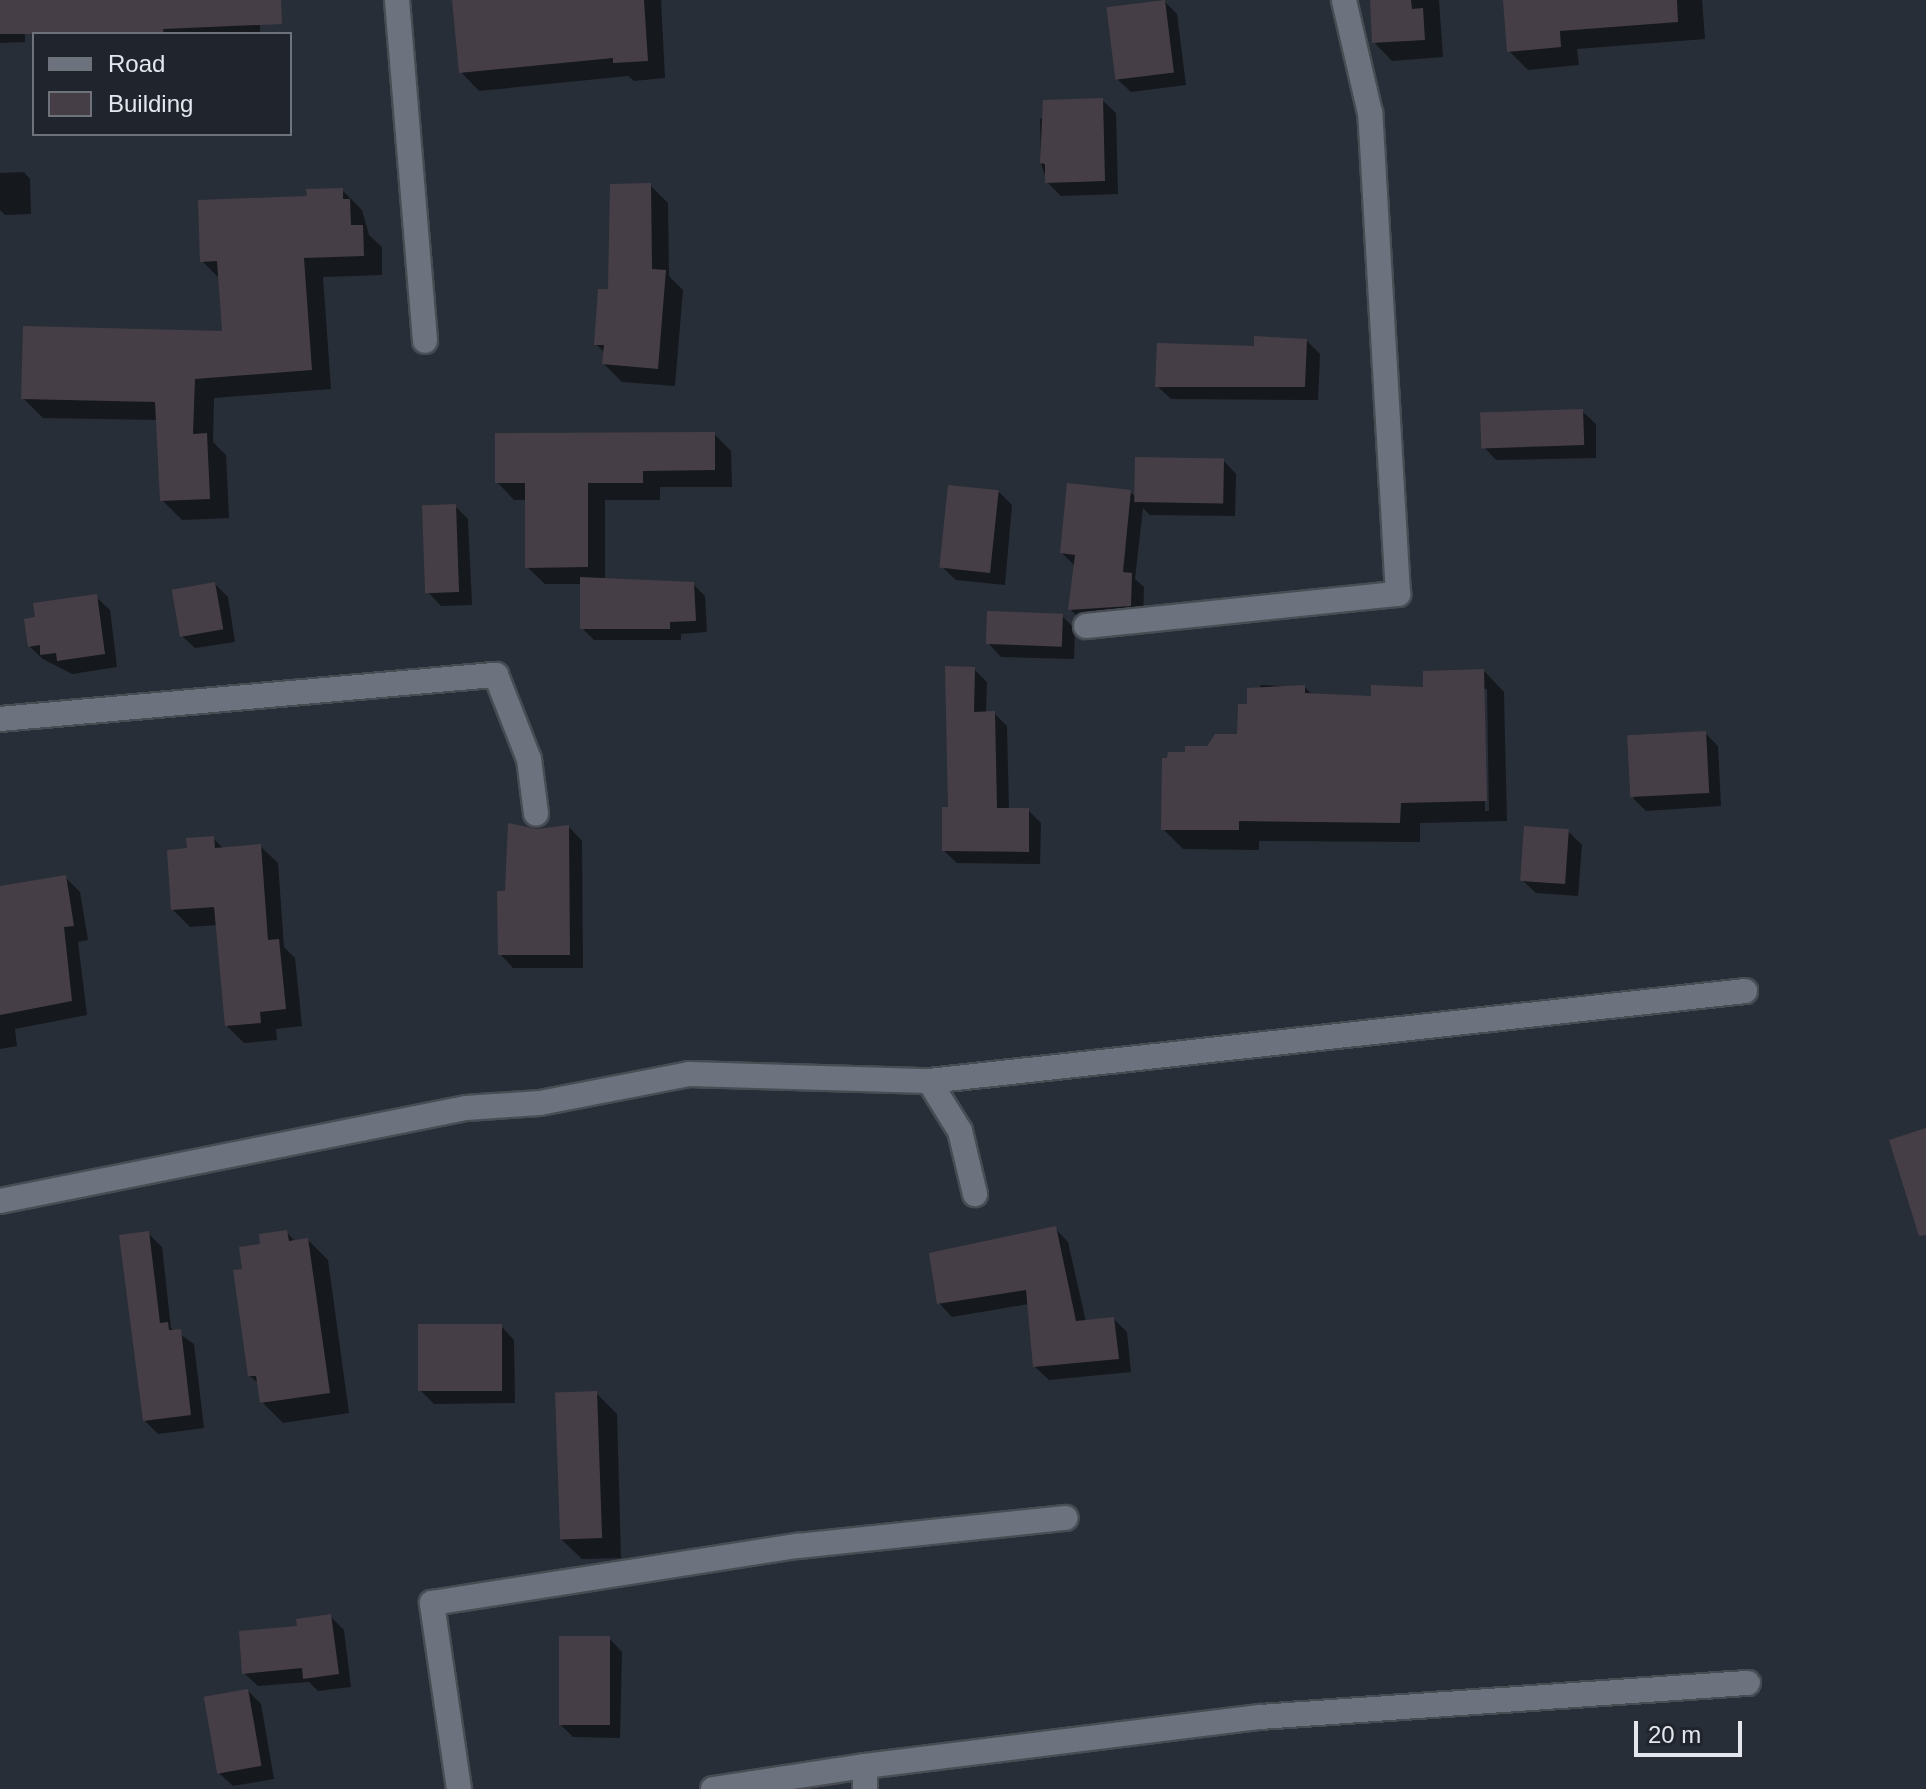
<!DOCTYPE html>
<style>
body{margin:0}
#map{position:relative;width:1926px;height:1789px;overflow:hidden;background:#282e37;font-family:Arial,sans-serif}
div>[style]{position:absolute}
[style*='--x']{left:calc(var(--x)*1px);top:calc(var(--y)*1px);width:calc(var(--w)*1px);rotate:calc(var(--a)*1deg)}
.shadow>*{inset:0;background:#0007}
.building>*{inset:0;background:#463e46;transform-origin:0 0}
.roads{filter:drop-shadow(2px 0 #484d54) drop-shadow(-2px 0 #484d54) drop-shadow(0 2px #484d54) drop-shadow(0 -2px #484d54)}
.street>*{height:24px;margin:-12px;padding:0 12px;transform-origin:12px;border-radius:12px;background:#6d737e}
span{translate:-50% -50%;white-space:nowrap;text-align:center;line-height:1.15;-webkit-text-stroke:6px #1f242d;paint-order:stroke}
.legend{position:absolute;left:32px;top:32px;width:260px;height:104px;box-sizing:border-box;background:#1f242d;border:2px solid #6e727a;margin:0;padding:10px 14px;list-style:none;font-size:24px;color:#e4e8ee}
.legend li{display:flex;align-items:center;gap:16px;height:40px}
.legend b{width:40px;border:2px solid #6e727a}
.scale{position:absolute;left:1634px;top:1721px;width:108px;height:36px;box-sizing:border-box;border:4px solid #e4e8ee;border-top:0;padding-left:10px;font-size:24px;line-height:28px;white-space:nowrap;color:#e4e8ee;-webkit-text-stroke:6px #1f242d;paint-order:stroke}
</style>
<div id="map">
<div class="shadow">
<div style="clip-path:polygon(64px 0,255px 0,260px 6px,260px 34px,68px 34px)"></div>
<div style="clip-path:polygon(454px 0,661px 0,665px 78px,634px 81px,628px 76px,479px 91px,461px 72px)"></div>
<div style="clip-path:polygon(1370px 0,1439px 0,1443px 57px,1392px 61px,1374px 42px)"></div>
<div style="clip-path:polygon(1505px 0,1702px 0,1705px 39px,1577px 49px,1579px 65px,1528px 70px,1509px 51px)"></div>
<div style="clip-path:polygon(1164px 1px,1177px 14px,1186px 85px,1131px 92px,1117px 79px)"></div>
<div style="clip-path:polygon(0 4px,25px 10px,25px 42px,0 43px)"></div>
<div style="clip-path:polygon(1102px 100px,1116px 113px,1118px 194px,1061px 196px,1047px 182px,1041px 163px,1040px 119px)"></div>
<div style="clip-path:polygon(24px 172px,30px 179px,31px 214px,5px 215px,0 210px,0 173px)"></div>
<div style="clip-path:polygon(650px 185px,668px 203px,669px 276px,683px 290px,675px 386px,622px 382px,604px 364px,605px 353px,596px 344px)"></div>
<div style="clip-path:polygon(342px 190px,362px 210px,369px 235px,382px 247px,382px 275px,323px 277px,331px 389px,214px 398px,213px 442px,226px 455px,229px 518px,182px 520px,162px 500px,158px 420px,43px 418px,23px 398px,224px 333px,220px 279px,202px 261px,309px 198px)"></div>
<div style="clip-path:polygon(1307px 341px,1320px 354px,1318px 400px,1171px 399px,1157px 386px,1256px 348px)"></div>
<div style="clip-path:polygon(1582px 411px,1596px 424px,1596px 458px,1496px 460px,1483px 446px)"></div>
<div style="clip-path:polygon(714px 434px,731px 451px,732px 487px,660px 487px,660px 500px,605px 500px,605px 579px,693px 584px,705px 596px,707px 632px,681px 634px,681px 640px,594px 640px,582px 628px,582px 584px,545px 584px,527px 567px,527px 500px,514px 500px,497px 482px)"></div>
<div style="clip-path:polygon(1223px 460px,1236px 474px,1235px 516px,1150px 515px,1143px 508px,1135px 579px,1144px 587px,1143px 618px,1083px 622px,1070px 609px,1075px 566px,1062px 553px,1130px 492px,1137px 498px)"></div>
<div style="clip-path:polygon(999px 492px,1012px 505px,1005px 585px,956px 580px,942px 567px)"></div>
<div style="clip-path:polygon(455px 506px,468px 519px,472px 605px,441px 606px,428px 592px)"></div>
<div style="clip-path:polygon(215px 584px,228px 597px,235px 642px,195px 648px,181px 635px)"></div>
<div style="clip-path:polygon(96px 597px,110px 610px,117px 667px,72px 674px,43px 659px,29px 646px)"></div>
<div style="clip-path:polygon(1062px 616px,1075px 629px,1074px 659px,1001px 657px,988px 643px)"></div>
<div style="clip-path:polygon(974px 669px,987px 682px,986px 713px,994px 713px,1007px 726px,1009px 810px,1028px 810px,1041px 823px,1040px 864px,957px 863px,944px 851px)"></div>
<div style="clip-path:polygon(evenodd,1484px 671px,1504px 692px,1507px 821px,1420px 823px,1420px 842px,1259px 841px,1259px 850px,1183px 849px,1163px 829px,1187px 754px,1239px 736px,1261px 685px,1305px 687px,1313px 696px,1373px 698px,1425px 689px,1484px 671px,1483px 689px,1487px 689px,1489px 811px,1485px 811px,1483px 689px)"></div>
<div style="clip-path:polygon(1705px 733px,1718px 746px,1721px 806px,1646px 811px,1633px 798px)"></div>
<div style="clip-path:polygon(569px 827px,582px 841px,583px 968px,513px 968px,500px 954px,507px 893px,537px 831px)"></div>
<div style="clip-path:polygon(1568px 831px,1582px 845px,1578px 896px,1536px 893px,1522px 880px)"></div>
<div style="clip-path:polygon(213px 838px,224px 849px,260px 846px,278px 863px,284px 947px,295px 958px,302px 1026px,276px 1029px,277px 1040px,244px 1043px,227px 1026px,217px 925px,190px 927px,173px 910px,189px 850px)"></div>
<div style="clip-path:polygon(65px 877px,80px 892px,88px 940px,78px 942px,87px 1015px,15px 1029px,17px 1046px,0 1049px,0 888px)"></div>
<div style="clip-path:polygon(1055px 1228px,1068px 1242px,1086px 1322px,1114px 1319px,1127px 1332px,1131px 1372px,1049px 1380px,1035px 1367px,1029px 1304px,952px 1317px,939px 1303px)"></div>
<div style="clip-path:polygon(286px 1232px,296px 1242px,308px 1240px,328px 1260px,349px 1413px,283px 1423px,262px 1402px,260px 1385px,250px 1376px,244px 1271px,263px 1246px)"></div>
<div style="clip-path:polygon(148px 1233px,162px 1247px,171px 1328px,194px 1344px,204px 1428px,158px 1434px,144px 1420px)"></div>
<div style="clip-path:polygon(501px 1326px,514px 1340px,515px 1403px,434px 1404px,421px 1391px)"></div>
<div style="clip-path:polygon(596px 1393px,617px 1414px,621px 1558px,582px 1559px,561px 1539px)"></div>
<div style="clip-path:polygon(330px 1616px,344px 1630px,351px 1687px,318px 1691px,309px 1682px,258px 1686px,244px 1673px,299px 1628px)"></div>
<div style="clip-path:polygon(609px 1638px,622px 1652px,620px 1738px,573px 1737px,560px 1724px)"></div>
<div style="clip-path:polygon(248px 1691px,261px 1704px,274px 1779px,233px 1786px,219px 1773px)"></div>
</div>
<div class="building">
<div style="clip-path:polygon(0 0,281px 0,282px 24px,163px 29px,164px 34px,0 34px)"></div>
<div style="clip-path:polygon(452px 0,644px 0,648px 61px,613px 63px,613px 58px,459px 73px)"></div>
<div style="left:1165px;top:0;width:73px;height:59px;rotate:83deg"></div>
<div style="clip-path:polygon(1370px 0,1411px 0,1412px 9px,1423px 8px,1425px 40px,1372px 43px)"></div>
<div style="clip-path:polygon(1503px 0,1677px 0,1678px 22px,1560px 31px,1561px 47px,1507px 52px)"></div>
<div style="clip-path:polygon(1103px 98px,1105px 181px,1045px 183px,1045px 164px,1040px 163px,1043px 100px)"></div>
<div style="clip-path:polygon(651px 183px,652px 269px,666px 270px,658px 369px,602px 364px,604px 345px,594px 345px,598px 289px,608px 289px,610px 184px)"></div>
<div style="clip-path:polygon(343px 188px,343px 199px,350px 199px,351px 225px,363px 225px,364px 256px,304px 258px,312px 370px,195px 379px,193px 434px,207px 433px,210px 499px,160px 501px,155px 402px,21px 399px,23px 326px,222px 331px,217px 261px,200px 262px,198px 200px,307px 196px,306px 189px)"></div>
<div style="clip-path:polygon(1254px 336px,1307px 339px,1305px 387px,1155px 387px,1157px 343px,1254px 346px)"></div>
<div style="left:1583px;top:409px;width:36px;height:103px;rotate:88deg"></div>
<div style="clip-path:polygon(715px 432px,715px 470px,643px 471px,643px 483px,588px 483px,588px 567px,525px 568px,525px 483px,495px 483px,495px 433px)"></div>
<div style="left:1135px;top:457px;width:89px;height:45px;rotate:1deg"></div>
<div style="clip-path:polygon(1067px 483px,1131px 490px,1123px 572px,1132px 573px,1131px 606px,1068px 610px,1075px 555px,1060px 553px)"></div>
<div style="left:948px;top:485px;width:51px;height:83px;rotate:6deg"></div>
<div style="left:456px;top:504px;width:88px;height:34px;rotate:88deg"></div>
<div style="clip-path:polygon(580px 577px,694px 582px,696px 621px,670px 622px,670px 629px,580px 629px)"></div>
<div style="left:215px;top:582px;width:48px;height:44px;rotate:80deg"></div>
<div style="clip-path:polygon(97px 594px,105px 654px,57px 661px,56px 653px,40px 655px,40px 645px,28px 647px,24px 619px,35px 617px,33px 603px)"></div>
<div style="left:987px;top:611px;width:76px;height:33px;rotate:2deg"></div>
<div style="clip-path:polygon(945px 666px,975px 667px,974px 712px,995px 711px,997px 808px,1029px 808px,1029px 852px,942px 851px,942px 807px,948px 807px)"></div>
<div style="clip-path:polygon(1484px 669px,1487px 801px,1401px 803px,1400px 823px,1239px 821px,1239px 830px,1161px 830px,1162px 758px,1167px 758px,1168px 752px,1185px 752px,1185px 746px,1207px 746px,1215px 734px,1237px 734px,1238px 704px,1247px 704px,1247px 688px,1305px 685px,1305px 693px,1371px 696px,1371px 685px,1423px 687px,1423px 671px)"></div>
<div style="left:1706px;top:731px;width:62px;height:79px;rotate:87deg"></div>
<div style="clip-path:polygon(508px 823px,537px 829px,569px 825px,570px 955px,498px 955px,497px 891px,505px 891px)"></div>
<div style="left:1524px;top:826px;width:45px;height:55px;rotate:4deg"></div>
<div style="clip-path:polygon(214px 836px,215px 848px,261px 844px,268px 940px,279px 939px,286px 1009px,260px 1012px,261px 1023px,225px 1026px,214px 907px,171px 910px,167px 850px,187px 848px,186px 838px)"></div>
<div style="clip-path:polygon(66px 875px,74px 926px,64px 927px,72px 1001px,0 1015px,0 886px)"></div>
<div style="clip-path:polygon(1926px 1128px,1926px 1235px,1919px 1236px,1889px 1140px)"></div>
<div style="clip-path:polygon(1056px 1226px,1076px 1321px,1114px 1317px,1119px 1359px,1033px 1367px,1026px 1290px,937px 1304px,929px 1253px)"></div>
<div style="clip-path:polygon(287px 1230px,289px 1241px,308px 1238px,330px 1393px,260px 1403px,256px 1376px,248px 1376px,233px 1270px,242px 1269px,239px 1247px,260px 1244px,259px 1234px)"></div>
<div style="clip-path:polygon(149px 1231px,160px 1323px,168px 1322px,169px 1330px,181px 1329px,191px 1415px,143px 1421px,119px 1235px)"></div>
<div style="left:502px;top:1324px;width:67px;height:84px;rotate:90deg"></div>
<div style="left:597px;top:1391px;width:147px;height:42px;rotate:88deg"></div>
<div style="clip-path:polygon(331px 1614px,339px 1674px,303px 1679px,302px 1668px,242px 1674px,239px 1631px,297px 1626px,296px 1619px)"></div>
<div style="left:559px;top:1636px;width:51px;height:89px"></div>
<div style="left:248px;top:1689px;width:78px;height:45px;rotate:80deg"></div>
</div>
<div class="roads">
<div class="street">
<div style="--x:397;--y:0;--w:342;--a:85.3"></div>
<div style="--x:1086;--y:626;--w:314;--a:-5.9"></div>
<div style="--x:1398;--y:594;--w:482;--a:-93.3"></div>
<div style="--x:1370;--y:113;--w:116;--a:-103"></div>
<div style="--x:0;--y:719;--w:498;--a:-5.1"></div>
<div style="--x:496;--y:675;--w:90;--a:68.6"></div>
<div style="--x:529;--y:759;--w:55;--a:82.7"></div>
<div style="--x:929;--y:1081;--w:821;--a:-6.29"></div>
<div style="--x:0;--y:1201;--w:475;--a:-11.3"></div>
<div style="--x:466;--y:1108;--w:74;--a:-3.9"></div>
<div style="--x:540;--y:1103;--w:152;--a:-11"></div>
<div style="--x:689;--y:1074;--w:240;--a:1.7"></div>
<div style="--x:929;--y:1081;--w:59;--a:58.2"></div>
<div style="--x:960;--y:1131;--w:65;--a:76.6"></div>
<div style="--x:459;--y:1789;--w:188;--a:-98.3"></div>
<div style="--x:432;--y:1603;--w:370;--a:-8.9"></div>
<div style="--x:798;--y:1546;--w:269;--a:-6"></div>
<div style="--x:713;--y:1789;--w:154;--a:-8.6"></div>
<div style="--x:865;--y:1789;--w:23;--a:-90"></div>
<div style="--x:865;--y:1766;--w:398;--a:-7.1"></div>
<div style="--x:1260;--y:1717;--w:489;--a:-4"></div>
</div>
</div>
<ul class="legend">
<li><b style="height:10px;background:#6d737e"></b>Road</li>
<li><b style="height:22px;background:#463e46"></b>Building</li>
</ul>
<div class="scale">20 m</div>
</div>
